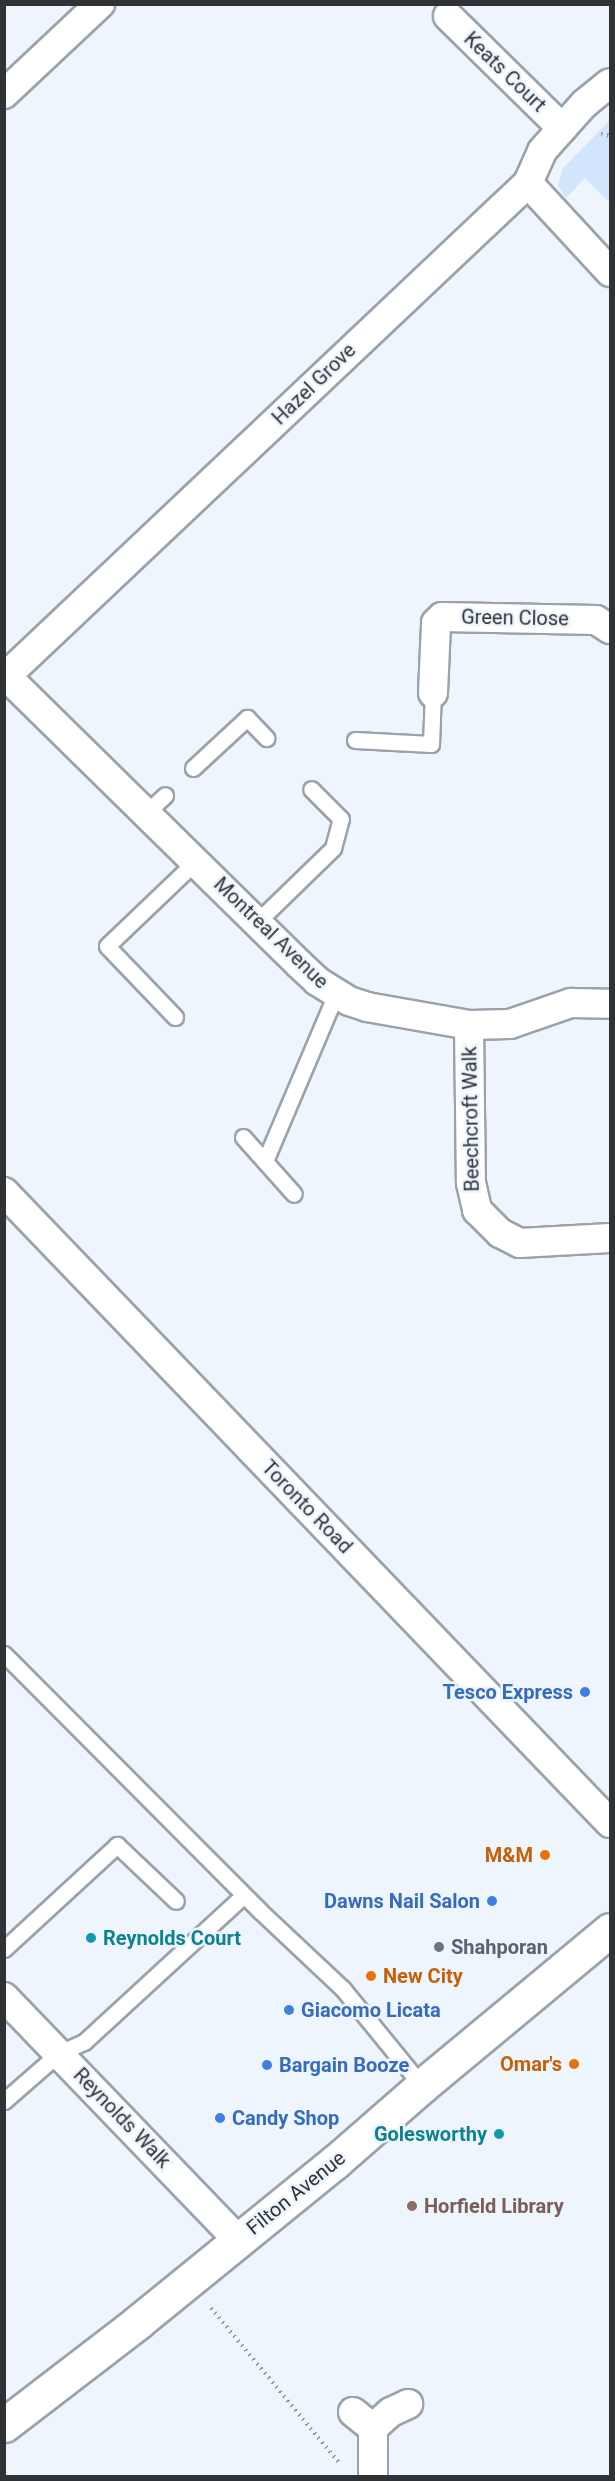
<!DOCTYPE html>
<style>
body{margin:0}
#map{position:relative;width:615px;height:2481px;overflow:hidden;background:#eef5fd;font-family:Roboto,sans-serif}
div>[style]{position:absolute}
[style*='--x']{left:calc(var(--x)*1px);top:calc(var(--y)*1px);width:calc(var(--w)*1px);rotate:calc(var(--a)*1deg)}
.green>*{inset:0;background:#d1e5fd}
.path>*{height:4px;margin-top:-2px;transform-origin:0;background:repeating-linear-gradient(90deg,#8e9499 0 1.5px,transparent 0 6px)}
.roads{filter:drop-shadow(2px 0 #9aa2ab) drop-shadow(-2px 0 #9aa2ab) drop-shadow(0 2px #9aa2ab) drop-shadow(0 -2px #9aa2ab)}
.service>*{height:15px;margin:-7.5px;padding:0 7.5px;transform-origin:7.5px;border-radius:7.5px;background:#fff}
.minor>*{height:28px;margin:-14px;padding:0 14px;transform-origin:14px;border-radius:14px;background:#fff}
.tertiary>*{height:33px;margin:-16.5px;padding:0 16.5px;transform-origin:16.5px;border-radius:16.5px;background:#fff}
.dots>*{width:16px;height:16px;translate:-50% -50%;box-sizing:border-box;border:3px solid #eef5fd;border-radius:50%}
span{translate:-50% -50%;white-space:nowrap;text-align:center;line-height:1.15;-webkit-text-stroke:5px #eef5fd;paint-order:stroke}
.street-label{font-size:20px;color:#2f3336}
.shop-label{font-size:20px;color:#366cbe;font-weight:700}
.right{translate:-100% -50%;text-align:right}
.left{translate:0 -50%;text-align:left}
.food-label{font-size:20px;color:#c56008;font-weight:700}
.culture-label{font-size:20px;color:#0d838f;font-weight:700}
.worship-label{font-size:20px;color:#5b616d;font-weight:700}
.education-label{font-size:20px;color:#785e54;font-weight:700}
.frame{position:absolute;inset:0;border:6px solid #2f3336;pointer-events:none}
</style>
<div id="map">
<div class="green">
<div style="clip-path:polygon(610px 120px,610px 203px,585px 178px,566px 198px,558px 186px,563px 168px)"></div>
</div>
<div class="path">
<div style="--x:601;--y:134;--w:9;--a:13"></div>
<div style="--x:211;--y:2308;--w:202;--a:50.4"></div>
</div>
<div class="roads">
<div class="service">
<div style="--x:355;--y:740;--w:76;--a:3"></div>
<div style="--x:431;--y:744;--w:51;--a:-87.8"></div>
<div style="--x:193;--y:768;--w:74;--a:-42.8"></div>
<div style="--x:247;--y:718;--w:28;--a:46"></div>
<div style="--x:146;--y:813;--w:26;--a:-43"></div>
<div style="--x:258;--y:921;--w:105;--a:-44.2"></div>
<div style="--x:333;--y:848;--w:30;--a:-75"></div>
<div style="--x:341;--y:819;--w:42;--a:-135"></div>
<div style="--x:175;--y:1017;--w:98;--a:-133.8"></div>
<div style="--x:107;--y:946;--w:123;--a:-43.7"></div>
<div style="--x:243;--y:1137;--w:76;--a:48.2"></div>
<div style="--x:265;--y:1161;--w:181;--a:-67"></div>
<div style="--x:4;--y:1654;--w:363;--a:45.1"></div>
<div style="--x:260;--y:1911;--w:114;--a:43.2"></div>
<div style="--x:343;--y:1989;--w:125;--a:50.8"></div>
<div style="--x:4;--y:1949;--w:154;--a:-42.6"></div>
<div style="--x:117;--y:1845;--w:81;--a:43.5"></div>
<div style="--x:4;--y:2101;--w:73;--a:-41.1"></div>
<div style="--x:59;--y:2053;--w:27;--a:-24"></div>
<div style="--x:84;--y:2042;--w:217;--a:-42.6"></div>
</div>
<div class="minor">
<div style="--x:448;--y:16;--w:160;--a:44.5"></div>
<div style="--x:4;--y:94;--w:132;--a:-43.2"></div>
<div style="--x:528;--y:183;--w:121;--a:47.3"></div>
<div style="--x:4;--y:674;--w:414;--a:44.5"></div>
<div style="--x:299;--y:964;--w:25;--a:43"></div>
<div style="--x:317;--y:981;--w:38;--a:32"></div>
<div style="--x:349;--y:1001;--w:19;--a:18"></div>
<div style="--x:367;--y:1007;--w:104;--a:10"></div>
<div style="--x:469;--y:1025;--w:41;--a:-1.4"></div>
<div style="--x:510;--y:1024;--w:65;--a:-19"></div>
<div style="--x:571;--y:1003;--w:39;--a:1"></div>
<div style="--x:4;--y:678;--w:721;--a:-43.37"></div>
<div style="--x:528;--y:183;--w:35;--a:-66"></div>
<div style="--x:542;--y:151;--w:63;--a:-48.2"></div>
<div style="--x:584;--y:104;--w:33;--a:-39"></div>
<div style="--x:433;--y:693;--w:70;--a:-87.5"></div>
<div style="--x:436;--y:623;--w:8;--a:-45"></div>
<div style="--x:442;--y:617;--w:154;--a:1.1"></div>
<div style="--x:596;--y:620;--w:17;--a:33"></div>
<div style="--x:469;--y:1025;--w:158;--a:89.3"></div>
<div style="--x:471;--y:1183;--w:28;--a:77"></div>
<div style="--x:477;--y:1210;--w:33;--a:45"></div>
<div style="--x:500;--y:1233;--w:22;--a:27"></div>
<div style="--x:520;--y:1243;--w:90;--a:-3.2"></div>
<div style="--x:4;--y:1192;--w:875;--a:46.16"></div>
<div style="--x:4;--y:1997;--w:337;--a:46.1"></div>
<div style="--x:353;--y:2412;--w:26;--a:39"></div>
<div style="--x:373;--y:2428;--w:48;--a:90"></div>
<div style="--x:373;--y:2428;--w:24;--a:-42"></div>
<div style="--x:391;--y:2412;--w:19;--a:-25"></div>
</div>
<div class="tertiary">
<div style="--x:4;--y:2425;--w:169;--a:-37.5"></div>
<div style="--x:138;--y:2322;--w:254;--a:-39.1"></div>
<div style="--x:335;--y:2162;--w:116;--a:-41.1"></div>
<div style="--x:422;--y:2086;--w:244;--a:-39.7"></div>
</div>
</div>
<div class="dots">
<div style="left:585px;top:1692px;background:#3f7fe0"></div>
<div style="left:545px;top:1855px;background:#e8710a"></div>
<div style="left:492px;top:1901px;background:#3f7fe0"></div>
<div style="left:91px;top:1938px;background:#0f9aa8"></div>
<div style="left:439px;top:1947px;background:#6b7280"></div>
<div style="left:371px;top:1976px;background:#e8710a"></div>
<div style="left:289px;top:2010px;background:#3f7fe0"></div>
<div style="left:574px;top:2064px;background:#e8710a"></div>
<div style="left:267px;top:2065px;background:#3f7fe0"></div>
<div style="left:220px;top:2118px;background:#3f7fe0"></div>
<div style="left:499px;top:2134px;background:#0f9aa8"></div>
<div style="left:412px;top:2206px;background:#8d6e63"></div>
</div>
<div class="street-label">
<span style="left:505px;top:72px;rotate:44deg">Keats Court</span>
<span style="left:314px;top:384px;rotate:-44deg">Hazel Grove</span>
<span style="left:515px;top:618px;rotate:1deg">Green Close</span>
<span style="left:271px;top:933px;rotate:44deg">Montreal Avenue</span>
<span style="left:471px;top:1119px;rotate:-91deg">Beechcroft Walk</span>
<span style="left:307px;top:1507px;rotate:46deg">Toronto Road</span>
<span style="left:122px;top:2118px;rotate:46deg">Reynolds Walk</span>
<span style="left:296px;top:2193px;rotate:-39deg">Filton Avenue</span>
</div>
<div class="shop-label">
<span class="right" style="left:573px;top:1692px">Tesco Express</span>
<span class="right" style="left:480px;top:1901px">Dawns Nail Salon</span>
<span class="left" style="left:301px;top:2010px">Giacomo Licata</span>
<span class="left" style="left:279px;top:2065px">Bargain Booze</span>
<span class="left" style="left:232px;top:2118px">Candy Shop</span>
</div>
<div class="food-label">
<span class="right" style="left:533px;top:1855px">M&amp;M</span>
<span class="left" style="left:383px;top:1976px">New City</span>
<span class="right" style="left:562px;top:2064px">Omar's</span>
</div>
<div class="culture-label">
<span class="left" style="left:103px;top:1938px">Reynolds Court</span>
<span class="right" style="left:487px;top:2134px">Golesworthy</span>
</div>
<div class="worship-label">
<span class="left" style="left:451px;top:1947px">Shahporan</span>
</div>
<div class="education-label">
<span class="left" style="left:424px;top:2206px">Horfield Library</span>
</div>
<div class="frame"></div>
</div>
